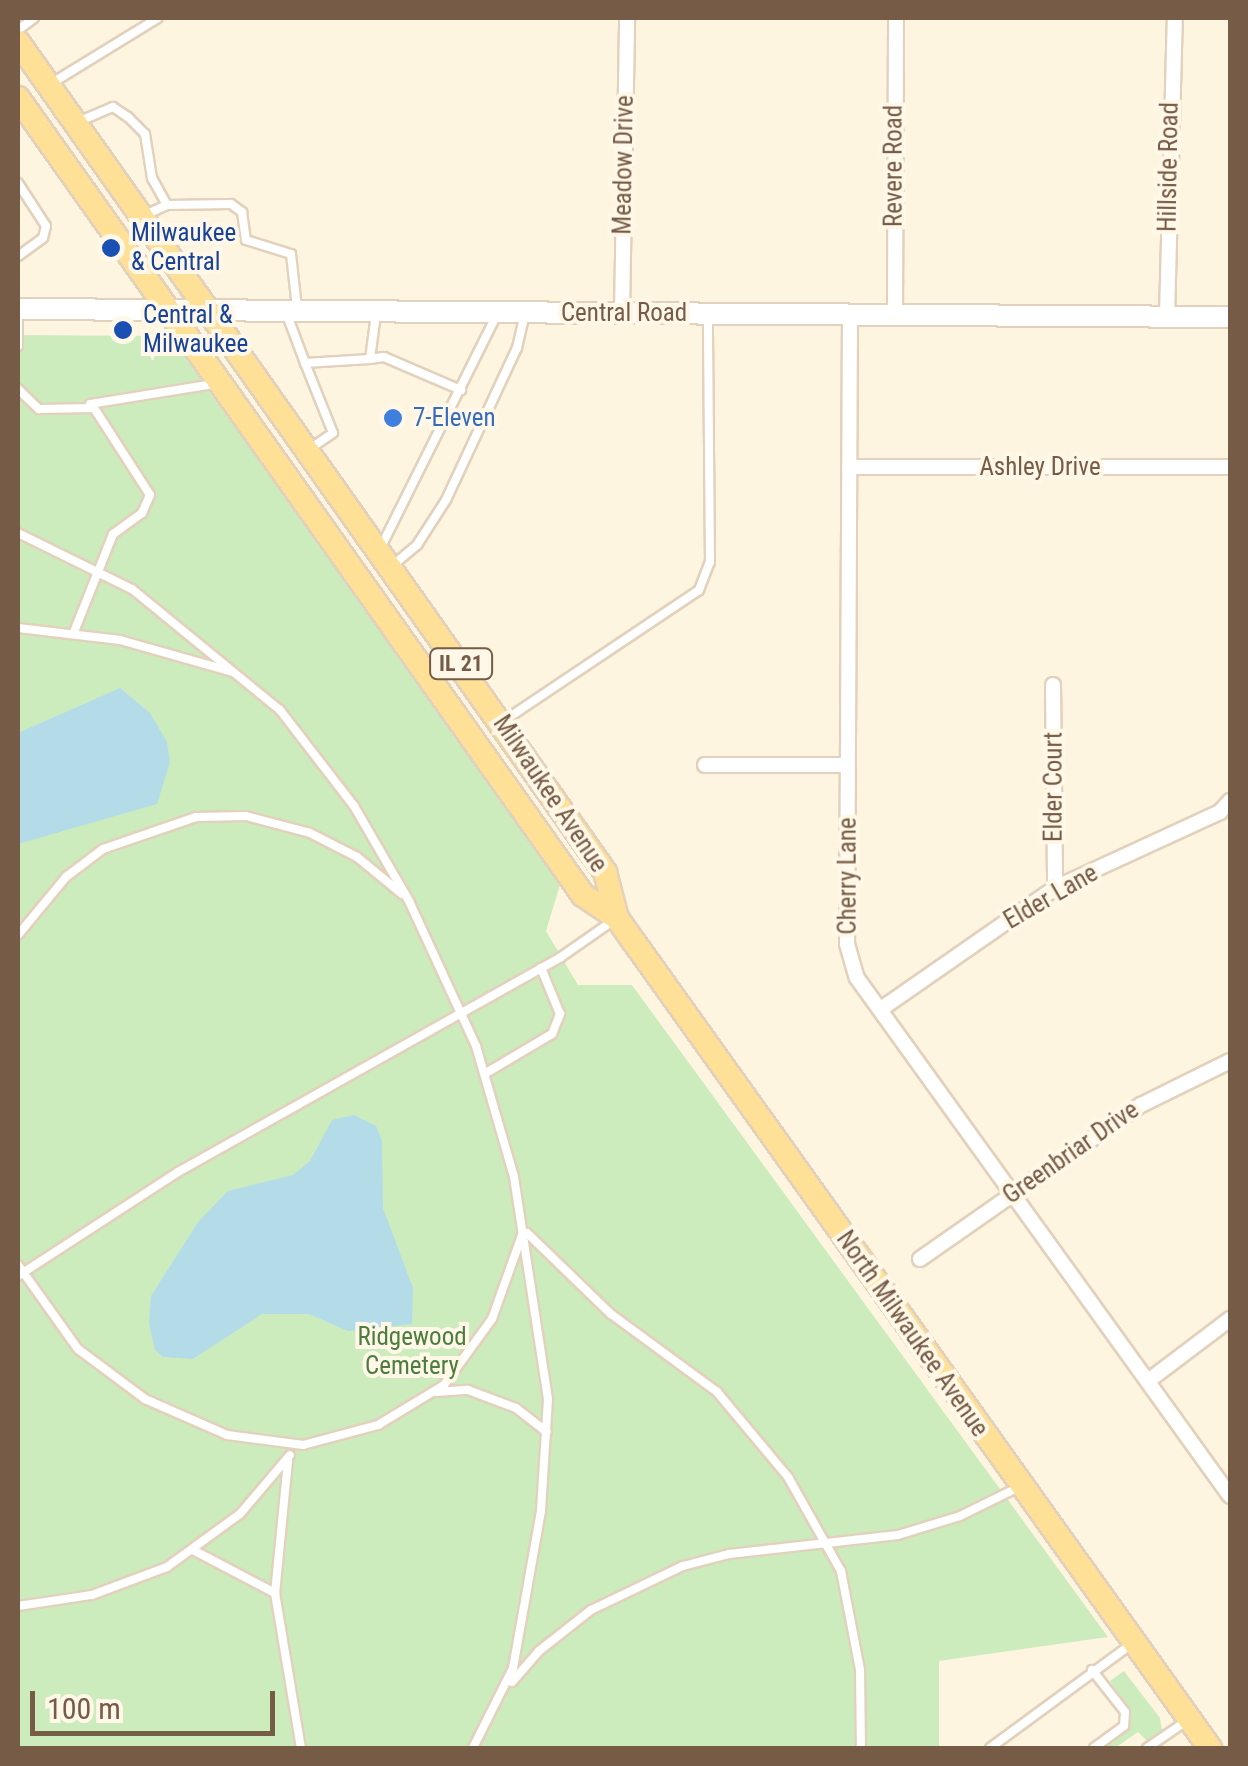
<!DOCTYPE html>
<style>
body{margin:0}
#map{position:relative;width:1248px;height:1766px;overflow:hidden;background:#fef5e0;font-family:"Roboto Condensed",sans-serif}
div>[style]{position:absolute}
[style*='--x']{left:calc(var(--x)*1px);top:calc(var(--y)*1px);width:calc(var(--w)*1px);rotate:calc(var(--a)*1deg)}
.green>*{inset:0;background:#cdecbe}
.water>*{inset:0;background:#b4dce8}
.roads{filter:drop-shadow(2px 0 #e2d1bc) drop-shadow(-2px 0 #e2d1bc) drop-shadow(0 2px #e2d1bc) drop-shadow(0 -2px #e2d1bc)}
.lane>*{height:8px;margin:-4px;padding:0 4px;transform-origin:4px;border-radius:4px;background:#fff}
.street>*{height:14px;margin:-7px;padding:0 7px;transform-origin:7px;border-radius:7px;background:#fff}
.secondary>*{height:20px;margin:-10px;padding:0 10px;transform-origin:10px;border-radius:10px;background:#fff}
.primary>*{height:22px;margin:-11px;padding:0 11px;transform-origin:11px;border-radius:11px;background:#ffe096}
.dots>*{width:28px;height:28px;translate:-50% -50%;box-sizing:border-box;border:5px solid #fff8e8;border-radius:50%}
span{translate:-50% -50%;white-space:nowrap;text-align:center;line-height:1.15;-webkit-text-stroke:8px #fff8e8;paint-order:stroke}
.shield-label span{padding:2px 8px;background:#fff8e8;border:2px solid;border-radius:8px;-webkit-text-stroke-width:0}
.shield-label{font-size:22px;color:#765b46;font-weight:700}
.street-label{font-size:25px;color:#765b46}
.transit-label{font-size:25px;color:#164399}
.left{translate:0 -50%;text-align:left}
.shop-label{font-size:25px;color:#366cbe}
.park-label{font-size:25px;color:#4b7d3d}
.frame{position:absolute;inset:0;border:20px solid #765b46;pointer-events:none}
.scale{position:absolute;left:30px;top:1691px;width:245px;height:45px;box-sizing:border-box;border:5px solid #765b46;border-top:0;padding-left:12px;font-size:30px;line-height:35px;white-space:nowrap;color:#765b46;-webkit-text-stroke:8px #fff8e8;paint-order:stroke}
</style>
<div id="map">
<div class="green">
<div style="clip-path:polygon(18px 335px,170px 336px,560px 885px,546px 931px,578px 985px,632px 985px,1108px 1637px,939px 1661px,939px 1748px,18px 1748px)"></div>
<div style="clip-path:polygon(1124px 1671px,1160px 1718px,1162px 1730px,1148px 1742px,1138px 1732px,1115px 1748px,1099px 1748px,1128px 1723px,1128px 1709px,1110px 1681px)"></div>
</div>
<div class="water">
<div style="clip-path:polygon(120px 688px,150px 713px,167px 742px,170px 762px,157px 804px,18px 844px,18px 733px)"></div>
<div style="clip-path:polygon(354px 1115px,376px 1126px,382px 1141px,383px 1208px,413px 1288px,412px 1324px,348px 1331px,309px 1314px,262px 1314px,193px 1359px,163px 1357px,155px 1350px,149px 1324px,151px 1296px,198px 1222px,228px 1191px,293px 1175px,310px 1161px,332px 1120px)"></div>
</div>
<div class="roads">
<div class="lane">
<div style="--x:18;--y:30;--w:20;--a:-37"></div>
<div style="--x:52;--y:83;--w:124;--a:-31.5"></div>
<div style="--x:80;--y:121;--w:36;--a:-23"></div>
<div style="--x:113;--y:107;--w:18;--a:34"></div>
<div style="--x:128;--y:117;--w:24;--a:45"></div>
<div style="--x:145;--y:134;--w:45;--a:81"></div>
<div style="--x:152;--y:178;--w:31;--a:61"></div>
<div style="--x:18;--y:183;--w:51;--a:56.9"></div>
<div style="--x:46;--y:226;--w:12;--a:104"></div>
<div style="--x:43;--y:238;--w:31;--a:144"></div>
<div style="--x:143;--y:216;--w:26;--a:-25"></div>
<div style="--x:167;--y:205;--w:64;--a:-0.9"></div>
<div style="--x:231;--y:204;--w:14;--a:36"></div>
<div style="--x:242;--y:212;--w:28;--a:82"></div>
<div style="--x:246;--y:240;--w:47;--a:17.3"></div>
<div style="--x:291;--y:254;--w:54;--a:83.7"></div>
<div style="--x:287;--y:315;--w:51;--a:69.4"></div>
<div style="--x:305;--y:363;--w:65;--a:-3.5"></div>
<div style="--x:370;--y:359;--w:45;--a:-82.4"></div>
<div style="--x:18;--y:346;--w:36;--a:-90"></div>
<div style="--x:370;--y:359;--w:14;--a:-8"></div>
<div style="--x:384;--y:357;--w:84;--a:23.2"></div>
<div style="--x:305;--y:363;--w:75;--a:68.2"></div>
<div style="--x:333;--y:433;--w:29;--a:146"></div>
<div style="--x:18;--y:389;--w:29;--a:44"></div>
<div style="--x:39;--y:409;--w:55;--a:-1"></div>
<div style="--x:94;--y:408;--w:103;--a:57.2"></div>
<div style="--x:150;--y:495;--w:20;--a:114"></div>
<div style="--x:142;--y:513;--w:36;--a:144"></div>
<div style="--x:113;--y:534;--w:105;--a:111.7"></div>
<div style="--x:90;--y:404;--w:126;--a:-9.2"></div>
<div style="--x:18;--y:533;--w:127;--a:26.2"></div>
<div style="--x:132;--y:589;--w:191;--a:39.3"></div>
<div style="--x:280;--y:710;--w:121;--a:52.4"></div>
<div style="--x:354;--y:806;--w:110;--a:59.9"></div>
<div style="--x:409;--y:901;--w:160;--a:65.2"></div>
<div style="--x:476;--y:1046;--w:136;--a:73.8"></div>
<div style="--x:514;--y:1177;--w:225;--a:81.3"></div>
<div style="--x:548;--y:1399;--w:112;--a:93.6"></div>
<div style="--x:541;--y:1511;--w:159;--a:100.1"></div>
<div style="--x:513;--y:1668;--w:89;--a:116.6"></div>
<div style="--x:380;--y:549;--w:260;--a:-63.5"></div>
<div style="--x:392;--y:566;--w:33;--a:-40"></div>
<div style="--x:417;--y:545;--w:54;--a:-57.2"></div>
<div style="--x:446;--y:500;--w:168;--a:-65"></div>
<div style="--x:517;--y:348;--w:36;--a:-77"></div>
<div style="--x:18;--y:628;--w:103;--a:6.7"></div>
<div style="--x:120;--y:640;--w:117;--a:15.8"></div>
<div style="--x:502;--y:722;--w:237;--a:-33.8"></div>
<div style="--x:699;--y:590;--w:30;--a:-69"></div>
<div style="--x:710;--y:562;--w:248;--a:-90.5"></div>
<div style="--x:18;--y:935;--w:75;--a:-50.4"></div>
<div style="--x:66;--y:877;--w:46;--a:-37.1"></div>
<div style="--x:103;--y:849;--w:98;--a:-19"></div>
<div style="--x:196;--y:817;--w:50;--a:-1.1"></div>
<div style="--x:246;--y:816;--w:66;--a:14.9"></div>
<div style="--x:310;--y:833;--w:53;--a:27.1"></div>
<div style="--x:357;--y:857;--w:58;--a:39.4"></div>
<div style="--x:486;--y:1073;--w:77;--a:-30.6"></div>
<div style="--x:552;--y:1034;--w:22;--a:-68"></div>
<div style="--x:560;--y:1014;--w:50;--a:-112.4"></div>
<div style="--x:527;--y:1233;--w:117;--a:44"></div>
<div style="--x:611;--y:1314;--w:132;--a:36.3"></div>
<div style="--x:717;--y:1392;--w:111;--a:50.1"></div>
<div style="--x:788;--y:1477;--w:108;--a:60.6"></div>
<div style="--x:841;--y:1571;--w:101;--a:79.1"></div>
<div style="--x:860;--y:1670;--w:78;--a:89.3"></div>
<div style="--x:18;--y:1265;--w:103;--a:54.5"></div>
<div style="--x:78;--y:1349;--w:84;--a:36.7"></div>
<div style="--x:145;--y:1399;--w:90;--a:23.7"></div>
<div style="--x:227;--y:1435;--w:77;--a:7.5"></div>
<div style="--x:303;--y:1445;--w:78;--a:-14.9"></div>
<div style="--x:378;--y:1425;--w:77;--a:-31.2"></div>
<div style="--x:444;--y:1385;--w:82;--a:-54"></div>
<div style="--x:492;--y:1319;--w:89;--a:-70.3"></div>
<div style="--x:18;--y:1276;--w:191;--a:-33"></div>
<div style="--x:178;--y:1172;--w:439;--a:-29.3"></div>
<div style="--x:561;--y:957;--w:65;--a:-34.9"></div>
<div style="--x:437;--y:1392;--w:31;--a:-4"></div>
<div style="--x:468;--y:1390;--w:51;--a:20.6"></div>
<div style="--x:516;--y:1408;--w:39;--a:38"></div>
<div style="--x:288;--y:1461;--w:133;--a:95.6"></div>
<div style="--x:275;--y:1593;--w:157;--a:80.5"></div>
<div style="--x:193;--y:1550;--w:93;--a:27.7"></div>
<div style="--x:18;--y:1606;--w:75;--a:-8.5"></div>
<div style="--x:92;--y:1595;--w:80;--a:-20.5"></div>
<div style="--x:167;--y:1567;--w:90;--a:-36"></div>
<div style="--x:240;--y:1514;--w:77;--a:-49.7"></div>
<div style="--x:1092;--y:1670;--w:53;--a:51.8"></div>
<div style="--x:1125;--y:1712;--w:14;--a:94"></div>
<div style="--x:1124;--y:1726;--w:37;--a:144"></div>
<div style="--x:512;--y:1682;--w:41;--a:-48.9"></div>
<div style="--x:539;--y:1651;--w:66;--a:-38.3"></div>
<div style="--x:591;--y:1610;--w:102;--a:-25.6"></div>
<div style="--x:683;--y:1566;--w:48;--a:-14.6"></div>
<div style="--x:729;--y:1554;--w:170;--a:-6.4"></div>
<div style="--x:898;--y:1535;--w:65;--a:-17"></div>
<div style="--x:960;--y:1516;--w:68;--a:-26.2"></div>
<div style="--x:990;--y:1748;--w:174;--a:-36.3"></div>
<div style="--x:1147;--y:1748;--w:46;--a:-34.4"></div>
</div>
<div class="street">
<div style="--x:622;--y:313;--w:295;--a:-89"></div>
<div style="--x:850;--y:315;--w:629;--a:90.27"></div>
<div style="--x:847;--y:944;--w:35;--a:74"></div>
<div style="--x:857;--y:978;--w:638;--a:54.24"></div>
<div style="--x:895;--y:315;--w:297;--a:-89.8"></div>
<div style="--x:1167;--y:317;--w:299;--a:-88.5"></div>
<div style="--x:849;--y:467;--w:381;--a:0"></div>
<div style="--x:1053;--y:685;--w:203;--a:89.4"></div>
<div style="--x:705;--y:765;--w:143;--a:0"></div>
<div style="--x:881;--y:1009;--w:212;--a:-34.8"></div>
<div style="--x:1055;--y:888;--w:182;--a:-24.7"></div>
<div style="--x:1220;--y:812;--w:15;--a:-48"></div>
<div style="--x:920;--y:1259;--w:269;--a:-34.9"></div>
<div style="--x:1141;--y:1105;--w:99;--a:-26.3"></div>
<div style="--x:1148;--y:1381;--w:103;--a:-37.1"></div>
</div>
<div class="secondary">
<div style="--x:18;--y:309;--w:1212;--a:0.38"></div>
</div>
<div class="primary">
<div style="--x:18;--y:42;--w:1017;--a:54.73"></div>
<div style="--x:605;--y:872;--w:48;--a:75.4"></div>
<div style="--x:617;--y:918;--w:29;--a:55"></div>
<div style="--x:634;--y:942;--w:991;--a:54.45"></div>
<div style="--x:18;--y:98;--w:977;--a:54.67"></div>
<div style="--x:583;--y:895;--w:41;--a:34.1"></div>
</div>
</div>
<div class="dots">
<div style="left:111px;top:248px;background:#1a4fb4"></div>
<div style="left:123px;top:330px;background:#1a4fb4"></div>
<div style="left:393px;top:418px;background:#3f7fe0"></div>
</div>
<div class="shield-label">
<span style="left:461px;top:664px">IL 21</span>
</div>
<div class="street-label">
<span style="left:624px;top:165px;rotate:-89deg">Meadow Drive</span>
<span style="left:894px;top:166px;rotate:-90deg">Revere Road</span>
<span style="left:1169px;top:167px;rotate:-89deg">Hillside Road</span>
<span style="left:624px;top:313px">Central Road</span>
<span style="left:1040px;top:467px">Ashley Drive</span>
<span style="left:1054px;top:787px;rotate:-90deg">Elder Court</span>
<span style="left:550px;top:794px;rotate:56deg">Milwaukee Avenue</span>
<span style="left:848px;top:876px;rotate:-90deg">Cherry Lane</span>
<span style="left:1051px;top:897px;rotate:-30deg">Elder Lane</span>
<span style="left:1071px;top:1153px;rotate:-35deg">Greenbriar Drive</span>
<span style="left:912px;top:1334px;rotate:55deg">North Milwaukee Avenue</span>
</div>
<div class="transit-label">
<span class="left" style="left:131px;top:248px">Milwaukee<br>&amp; Central</span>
<span class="left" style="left:143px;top:330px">Central &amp;<br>Milwaukee</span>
</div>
<div class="shop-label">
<span class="left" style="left:413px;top:418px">7-Eleven</span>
</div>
<div class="park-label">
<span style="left:412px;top:1352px">Ridgewood<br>Cemetery</span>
</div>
<div class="frame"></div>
<div class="scale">100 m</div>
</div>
